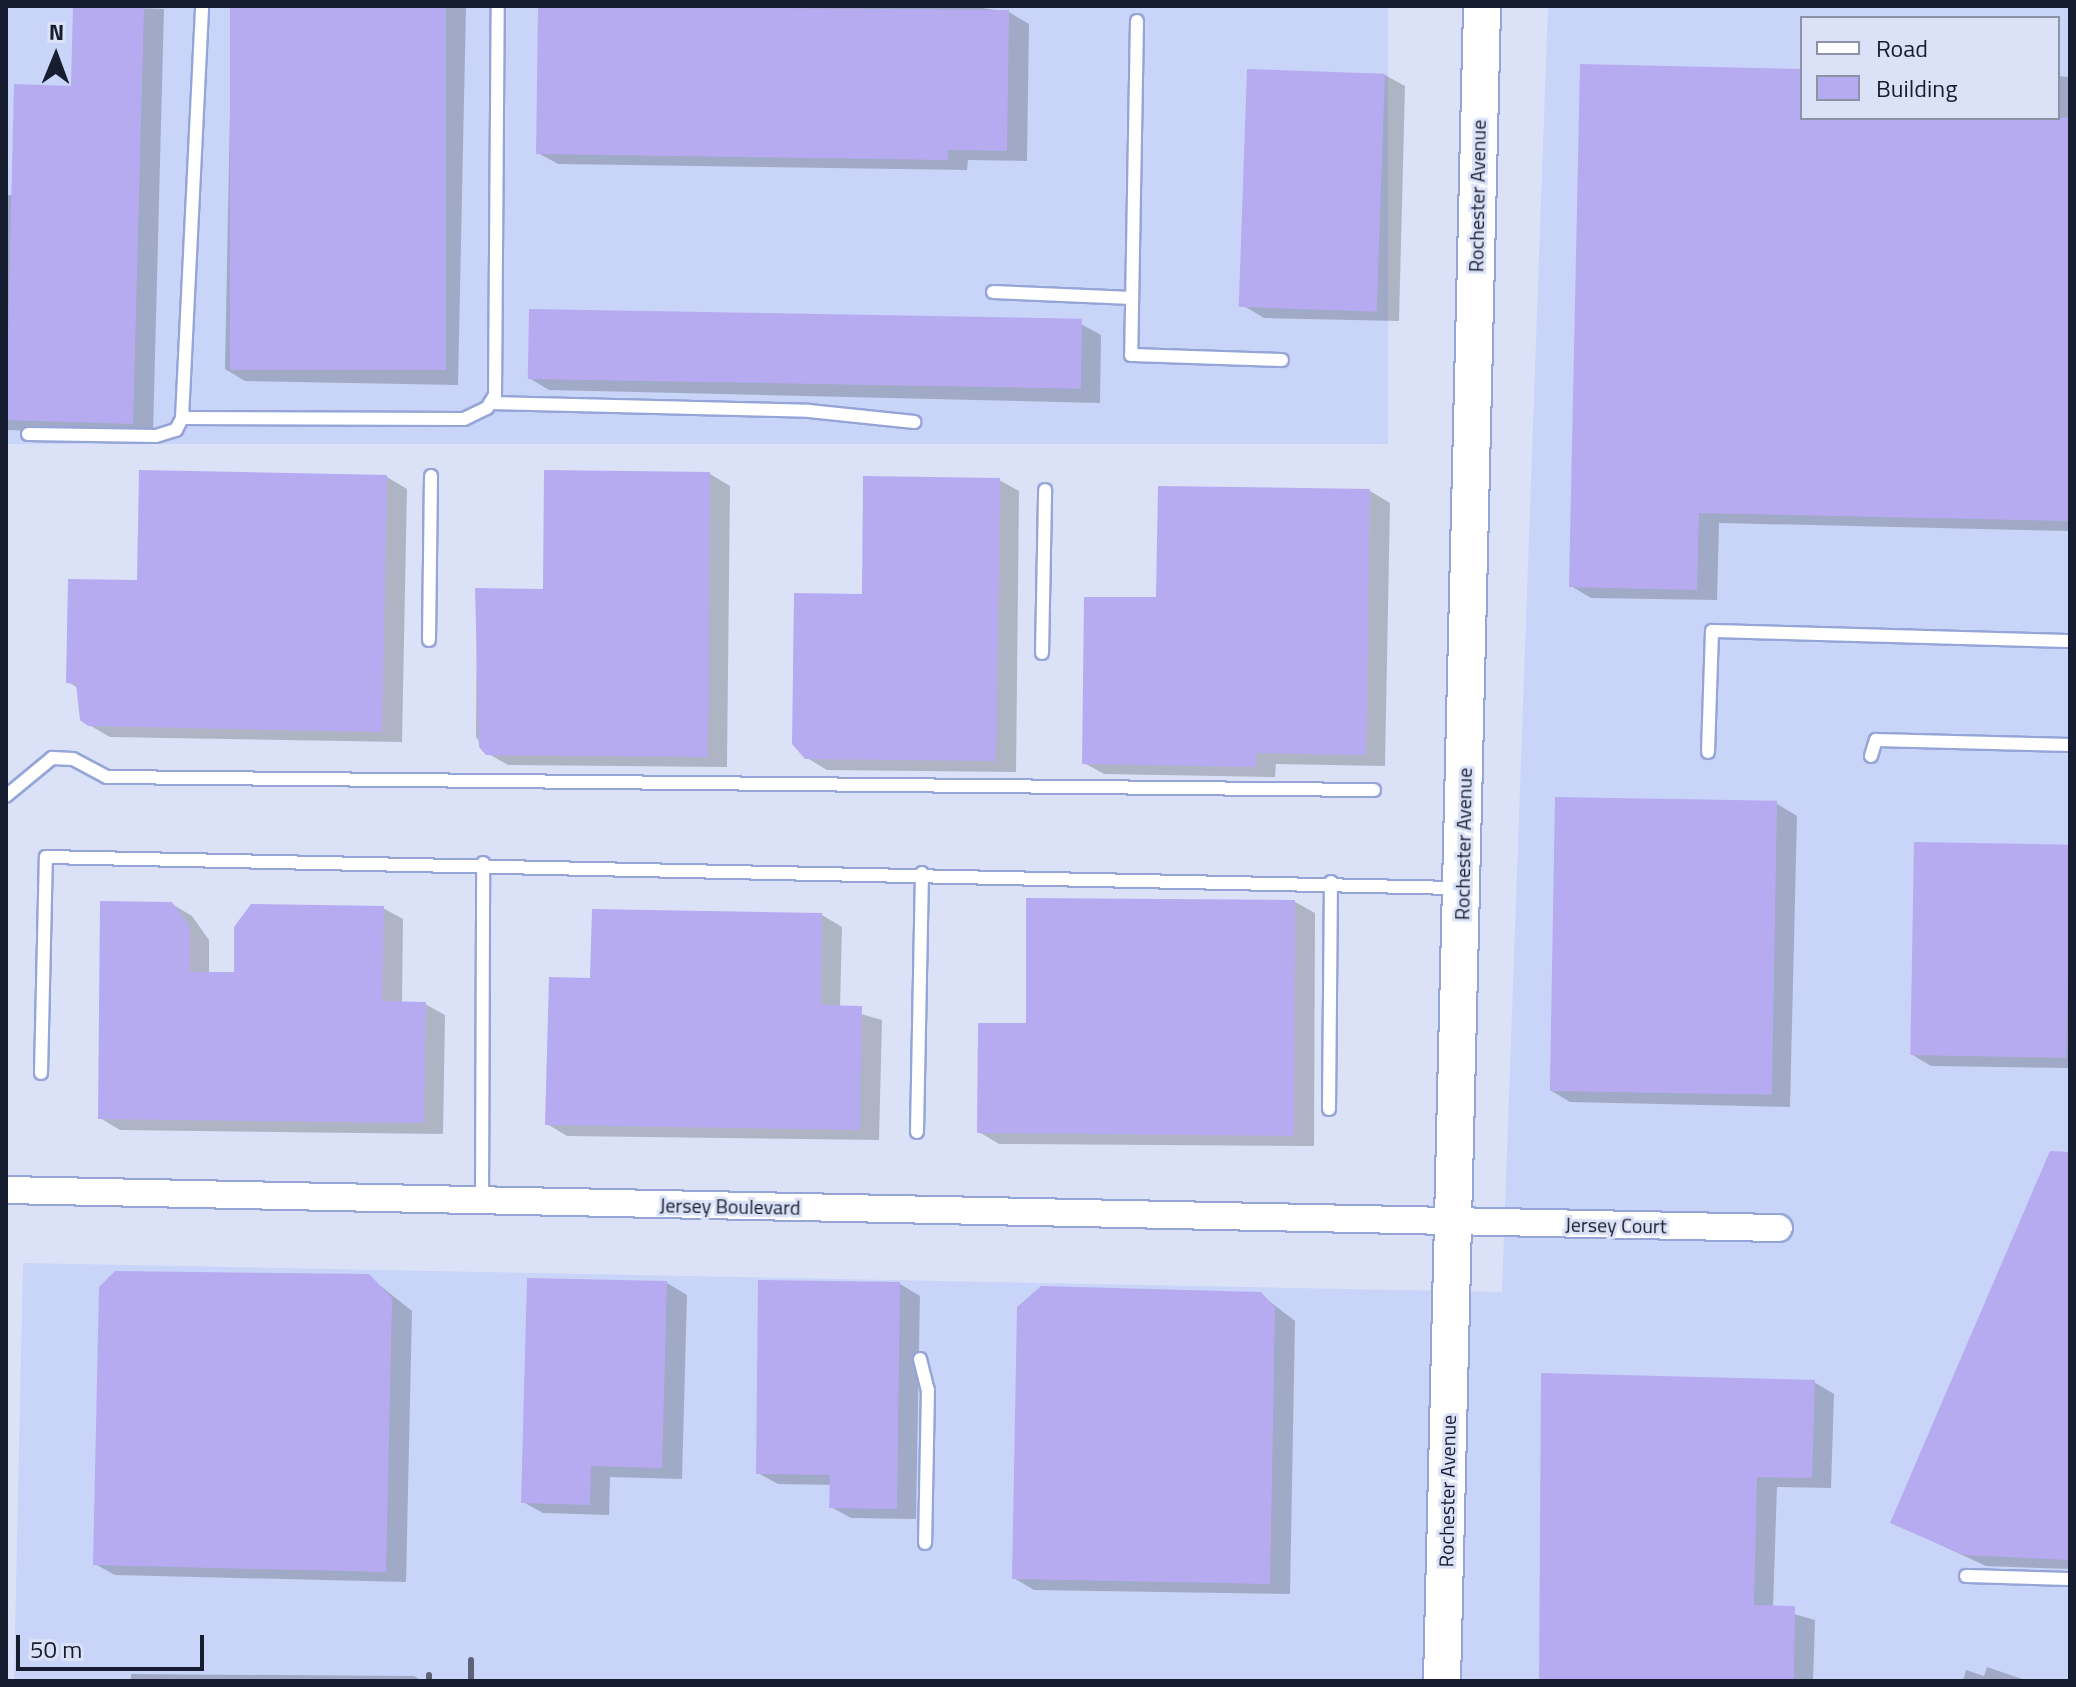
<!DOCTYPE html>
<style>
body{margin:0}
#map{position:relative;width:2076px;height:1687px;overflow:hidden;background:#dbe2f7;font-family:"Titillium Web",sans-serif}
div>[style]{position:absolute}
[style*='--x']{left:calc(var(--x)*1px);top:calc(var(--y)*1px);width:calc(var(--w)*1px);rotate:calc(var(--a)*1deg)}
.built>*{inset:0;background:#c9d5f8;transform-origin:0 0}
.shadow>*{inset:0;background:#0003}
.building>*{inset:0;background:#b6abf1;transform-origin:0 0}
.roads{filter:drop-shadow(2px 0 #95a5d7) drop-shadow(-2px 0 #95a5d7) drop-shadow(0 2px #95a5d7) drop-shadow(0 -2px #95a5d7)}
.service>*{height:12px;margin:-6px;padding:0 6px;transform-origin:6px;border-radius:6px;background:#fff}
.minor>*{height:26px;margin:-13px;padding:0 13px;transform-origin:13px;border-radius:13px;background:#fff}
.secondary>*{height:36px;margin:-18px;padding:0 18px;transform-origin:18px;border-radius:18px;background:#fff}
.rail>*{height:6px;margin:-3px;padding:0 3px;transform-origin:3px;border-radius:3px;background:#5d6377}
span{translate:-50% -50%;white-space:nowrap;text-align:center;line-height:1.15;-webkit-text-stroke:6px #dbe2f7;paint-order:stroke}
.street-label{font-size:20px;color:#171d30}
.frame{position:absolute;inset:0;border:8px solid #171d30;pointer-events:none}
.legend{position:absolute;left:1800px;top:16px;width:260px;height:104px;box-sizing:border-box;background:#dbe2f7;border:2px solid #8d93a7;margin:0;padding:10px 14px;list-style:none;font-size:24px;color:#171d30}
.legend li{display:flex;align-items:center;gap:16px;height:40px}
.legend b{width:40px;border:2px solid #8d93a7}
.north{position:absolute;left:16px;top:16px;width:80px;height:80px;-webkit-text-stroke:6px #dbe2f7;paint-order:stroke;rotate:1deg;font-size:22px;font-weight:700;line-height:32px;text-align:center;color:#171d30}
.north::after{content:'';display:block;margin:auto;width:28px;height:36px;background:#171d30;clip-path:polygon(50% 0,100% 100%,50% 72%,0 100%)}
.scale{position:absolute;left:16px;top:1635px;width:188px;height:36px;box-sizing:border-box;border:4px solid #171d30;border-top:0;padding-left:10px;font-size:24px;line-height:28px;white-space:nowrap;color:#171d30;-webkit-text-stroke:6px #dbe2f7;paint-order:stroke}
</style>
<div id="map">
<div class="built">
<div style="left:6px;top:6px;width:1382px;height:438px"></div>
<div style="clip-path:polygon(evenodd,1548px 6px,2070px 6px,2070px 1681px,14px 1681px,23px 1263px,1502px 1292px,1548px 6px,1802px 18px,2058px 18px,2058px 118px,1802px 118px,1802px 18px)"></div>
</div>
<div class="shadow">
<div style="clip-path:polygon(75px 6px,164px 9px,153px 434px,6px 430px,6px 195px,13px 195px,73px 88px)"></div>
<div style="clip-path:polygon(232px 6px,466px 6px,458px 385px,245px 381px,225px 369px)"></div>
<div style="clip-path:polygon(540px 6px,968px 6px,1009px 12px,1029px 24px,1027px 161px,968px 160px,967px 170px,558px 164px,538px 153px)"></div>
<div style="clip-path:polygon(1802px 71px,1802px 118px,2058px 118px,2058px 76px,2070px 77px,2070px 531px,1719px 523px,1717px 600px,1591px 598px,1571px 586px)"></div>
<div style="clip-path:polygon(1385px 75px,1405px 86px,1399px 321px,1264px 318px,1244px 306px)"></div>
<div style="clip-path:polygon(1081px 324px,1101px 335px,1100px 403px,549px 390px,529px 378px)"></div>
<div style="clip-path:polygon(710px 474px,730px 486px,727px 767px,508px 765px,487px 753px,476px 737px,477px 590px,545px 591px)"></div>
<div style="clip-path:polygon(387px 477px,407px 489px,402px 742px,110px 737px,89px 725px,78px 688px,68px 682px,139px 582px)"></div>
<div style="clip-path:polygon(999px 480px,1019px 491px,1016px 772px,827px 770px,807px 758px,864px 596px)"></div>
<div style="clip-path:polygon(1370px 491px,1390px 503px,1385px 766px,1276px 764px,1275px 777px,1104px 774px,1084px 763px,1158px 599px)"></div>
<div style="clip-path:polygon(1777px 804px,1797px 816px,1790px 1107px,1570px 1102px,1550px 1090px)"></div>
<div style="clip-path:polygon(2070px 847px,2070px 1068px,1931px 1066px,1911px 1054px)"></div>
<div style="clip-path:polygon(1295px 902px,1315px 913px,1314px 1146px,999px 1144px,979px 1132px,1028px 1025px)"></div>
<div style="clip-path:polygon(172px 904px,192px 916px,209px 940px,209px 974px,236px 974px,383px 908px,403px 919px,402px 1003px,425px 1004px,445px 1015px,443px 1134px,120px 1130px,100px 1118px)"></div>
<div style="clip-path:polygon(822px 915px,842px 927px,840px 1008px,882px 1020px,879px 1140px,567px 1136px,547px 1124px,592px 980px)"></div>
<div style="clip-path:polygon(2070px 1154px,2070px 1569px,1986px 1566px,1893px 1523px)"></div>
<div style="clip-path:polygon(368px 1276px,412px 1311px,406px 1582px,115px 1575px,95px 1564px)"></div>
<div style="clip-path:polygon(667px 1283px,687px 1295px,682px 1479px,610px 1477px,609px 1515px,543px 1513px,523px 1502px)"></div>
<div style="clip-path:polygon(900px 1284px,920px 1296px,916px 1519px,851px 1518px,831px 1507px,832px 1485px,778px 1484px,758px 1473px)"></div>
<div style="clip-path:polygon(1260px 1294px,1295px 1321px,1290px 1594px,1034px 1590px,1014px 1578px)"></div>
<div style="clip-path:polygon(1814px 1382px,1834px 1394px,1831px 1488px,1777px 1487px,1773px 1608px,1815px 1620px,1813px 1681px,1540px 1681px)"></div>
<div style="clip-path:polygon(1987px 1667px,2028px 1681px,1963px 1681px,1966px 1670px,1984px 1676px)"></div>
<div style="clip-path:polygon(131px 1674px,414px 1676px,422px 1681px,131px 1681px)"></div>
</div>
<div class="building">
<div style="clip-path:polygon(73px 6px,144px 6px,133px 424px,6px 420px,14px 84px,71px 86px)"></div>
<div style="left:230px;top:6px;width:216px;height:364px"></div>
<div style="clip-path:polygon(538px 6px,1009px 10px,1007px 151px,948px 150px,948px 160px,536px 154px)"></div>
<div style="clip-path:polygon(1580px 64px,1802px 69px,1802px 118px,2070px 118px,2070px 521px,1699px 513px,1697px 590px,1569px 587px)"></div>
<div style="left:1247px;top:69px;width:138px;height:238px;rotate:2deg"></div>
<div style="left:529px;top:309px;width:553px;height:70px;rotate:1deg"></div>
<div style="clip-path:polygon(139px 470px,387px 475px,382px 732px,88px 726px,80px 720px,76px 684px,66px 683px,68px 579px,137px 580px)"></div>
<div style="clip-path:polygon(544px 470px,710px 472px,708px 757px,486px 755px,479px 747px,475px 588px,543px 589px)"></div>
<div style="clip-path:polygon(863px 476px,1000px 478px,996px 761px,805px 759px,792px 744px,794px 593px,862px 594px)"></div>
<div style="clip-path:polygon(1158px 486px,1370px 489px,1366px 755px,1256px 753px,1256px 767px,1082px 764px,1084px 597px,1156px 597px)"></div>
<div style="left:1555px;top:797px;width:222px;height:294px;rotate:1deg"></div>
<div style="left:1914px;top:842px;width:156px;height:213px;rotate:1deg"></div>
<div style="clip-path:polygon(1026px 898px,1295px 900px,1294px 1136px,977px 1133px,978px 1023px,1026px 1023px)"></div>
<div style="clip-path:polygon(100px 901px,172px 902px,190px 927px,190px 972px,234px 972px,234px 927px,251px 904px,384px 906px,382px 1001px,426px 1002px,424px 1123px,98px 1119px)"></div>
<div style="clip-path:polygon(592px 909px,822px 913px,821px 1005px,862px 1006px,860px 1130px,545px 1125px,549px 977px,590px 978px)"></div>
<div style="clip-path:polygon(2050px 1151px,2070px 1152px,2070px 1560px,1964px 1555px,1890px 1523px)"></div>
<div style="clip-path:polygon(115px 1271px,369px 1274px,392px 1298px,386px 1572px,93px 1565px,99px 1287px)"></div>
<div style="clip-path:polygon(527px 1278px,667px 1281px,662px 1468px,591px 1466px,590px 1505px,521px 1503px)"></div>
<div style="clip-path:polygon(758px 1280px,900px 1282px,897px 1509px,829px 1508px,830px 1475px,756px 1474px)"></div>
<div style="clip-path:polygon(1041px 1286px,1261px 1292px,1275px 1308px,1270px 1584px,1012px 1579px,1017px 1307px)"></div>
<div style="clip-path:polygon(1541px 1373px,1815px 1380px,1812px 1478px,1757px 1477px,1754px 1605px,1795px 1606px,1794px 1681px,1539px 1681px)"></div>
</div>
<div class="roads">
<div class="service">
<div style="--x:1137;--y:21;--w:334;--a:91"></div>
<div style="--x:1131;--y:355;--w:151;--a:1.9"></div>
<div style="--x:993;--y:292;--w:139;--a:2.5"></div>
<div style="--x:490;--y:403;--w:319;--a:1.4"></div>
<div style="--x:809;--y:411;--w:106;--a:6"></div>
<div style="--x:182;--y:418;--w:282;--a:0.2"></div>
<div style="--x:464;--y:419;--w:25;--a:-26"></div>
<div style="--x:487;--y:408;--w:15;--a:-58"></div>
<div style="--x:495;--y:395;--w:389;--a:-89.6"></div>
<div style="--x:28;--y:434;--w:128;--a:0.9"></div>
<div style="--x:156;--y:436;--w:21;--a:-17"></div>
<div style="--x:176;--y:430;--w:13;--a:-63"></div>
<div style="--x:182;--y:418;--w:412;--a:-87.2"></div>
<div style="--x:429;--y:640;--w:164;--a:-89.3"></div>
<div style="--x:1042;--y:653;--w:163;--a:-88.9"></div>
<div style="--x:1708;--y:752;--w:121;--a:-88.1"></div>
<div style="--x:1712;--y:631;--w:358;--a:1.6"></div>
<div style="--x:1871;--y:756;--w:17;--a:-73"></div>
<div style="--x:1876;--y:740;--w:194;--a:1.5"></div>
<div style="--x:6;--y:796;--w:60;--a:-39.6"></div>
<div style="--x:52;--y:758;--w:21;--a:3"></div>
<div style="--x:73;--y:759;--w:38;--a:28"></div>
<div style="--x:107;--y:777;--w:1267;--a:0.59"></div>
<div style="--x:41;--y:1073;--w:216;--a:-88.7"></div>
<div style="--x:46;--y:857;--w:1413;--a:1.26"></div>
<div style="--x:1329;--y:1109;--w:227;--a:-89.5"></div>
<div style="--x:917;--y:1132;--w:259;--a:-88.9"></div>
<div style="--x:482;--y:1201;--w:338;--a:-89.8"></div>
<div style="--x:920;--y:1359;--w:32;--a:76"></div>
<div style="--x:928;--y:1390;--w:153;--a:91.1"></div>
<div style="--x:1966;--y:1576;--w:104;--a:1.7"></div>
</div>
<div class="minor">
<div style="--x:6;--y:1190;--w:1773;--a:1.23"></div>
</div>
<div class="secondary">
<div style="--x:1442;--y:1681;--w:1675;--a:-88.63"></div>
</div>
</div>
<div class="rail">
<div style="--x:429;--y:1681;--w:6;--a:-90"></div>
<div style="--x:471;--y:1681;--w:21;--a:-90"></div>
</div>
<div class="street-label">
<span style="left:1477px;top:196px;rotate:-89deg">Rochester Avenue</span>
<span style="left:1463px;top:844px;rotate:-89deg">Rochester Avenue</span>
<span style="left:730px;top:1206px;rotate:1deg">Jersey Boulevard</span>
<span style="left:1616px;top:1225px;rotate:1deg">Jersey Court</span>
<span style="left:1447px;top:1491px;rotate:-89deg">Rochester Avenue</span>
</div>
<div class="frame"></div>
<ul class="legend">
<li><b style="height:10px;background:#fff"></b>Road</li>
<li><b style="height:22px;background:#b6abf1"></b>Building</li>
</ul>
<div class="north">N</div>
<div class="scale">50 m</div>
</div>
